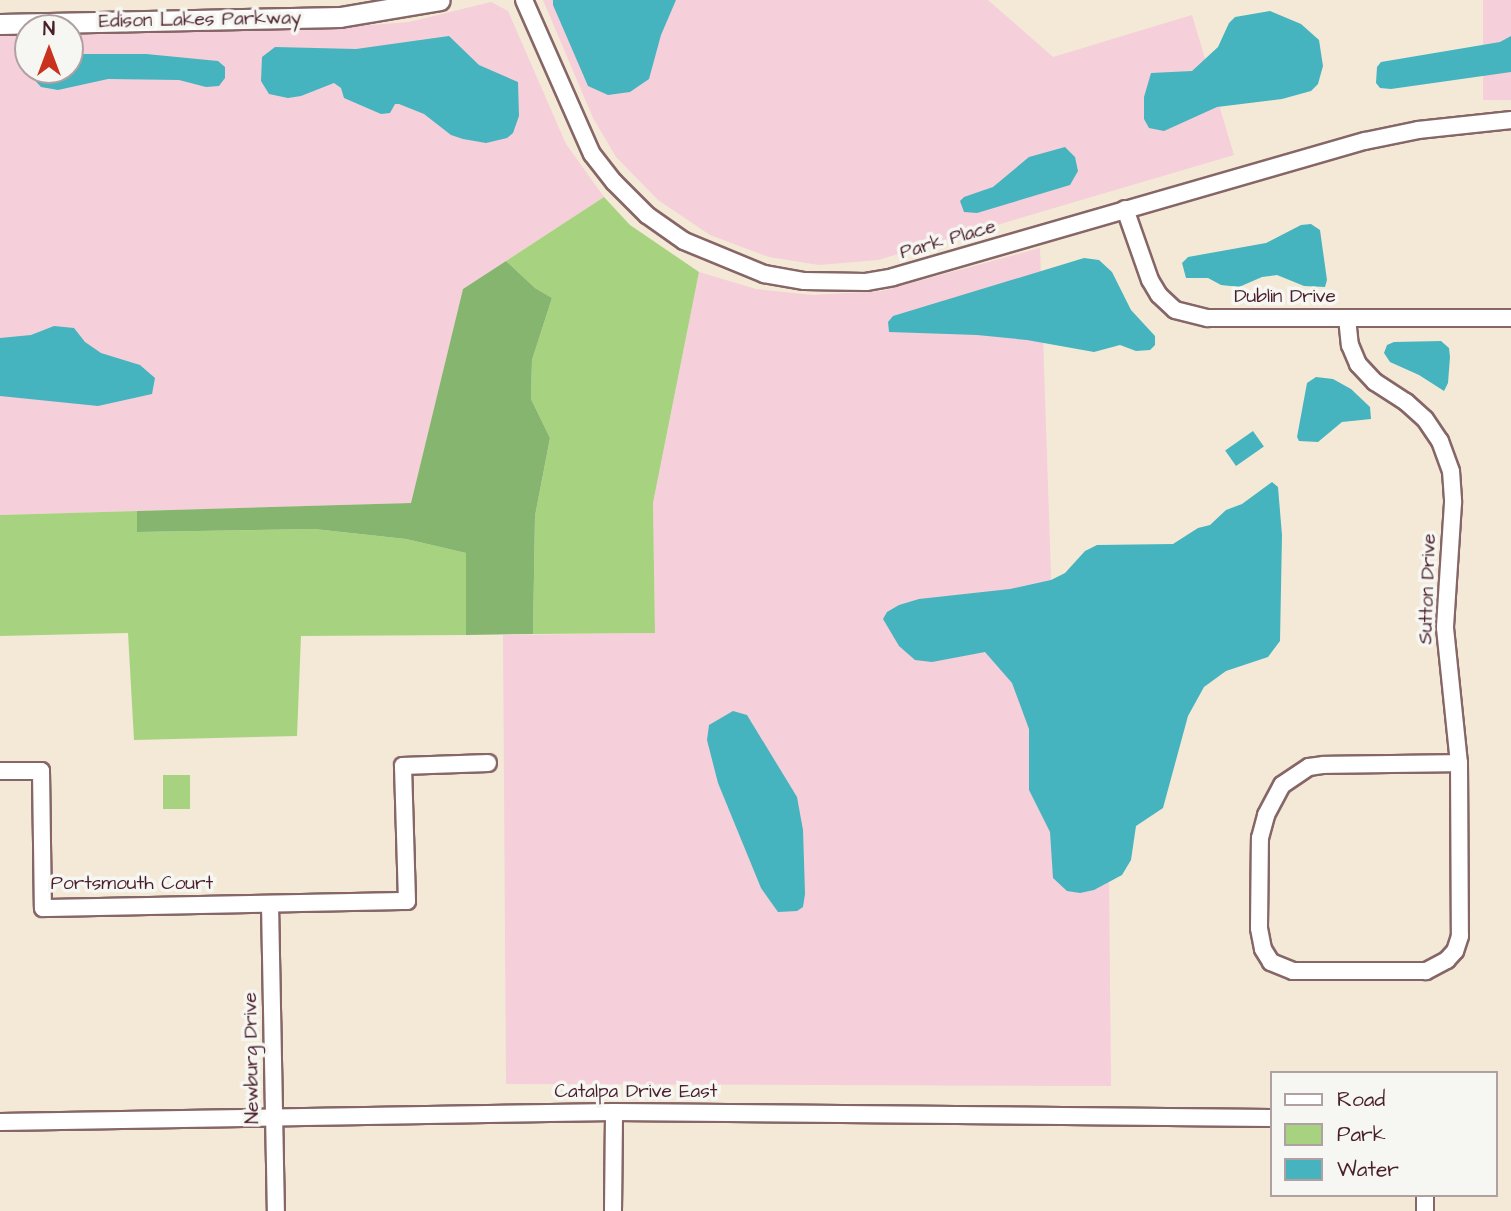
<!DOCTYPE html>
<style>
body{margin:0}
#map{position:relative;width:1511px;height:1211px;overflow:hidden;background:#f4e9d7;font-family:"Architects Daughter",sans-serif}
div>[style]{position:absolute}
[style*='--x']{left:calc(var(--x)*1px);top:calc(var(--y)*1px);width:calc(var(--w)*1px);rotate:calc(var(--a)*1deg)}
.built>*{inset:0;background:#f5cfda;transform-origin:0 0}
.green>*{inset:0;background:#a7d380;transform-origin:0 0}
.forest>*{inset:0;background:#85b56e}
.water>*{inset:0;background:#45b4bf;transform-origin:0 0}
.roads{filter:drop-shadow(2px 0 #866667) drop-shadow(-2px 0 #866667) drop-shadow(0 2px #866667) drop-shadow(0 -2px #866667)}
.minor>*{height:16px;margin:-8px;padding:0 8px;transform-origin:8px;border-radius:8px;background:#fff}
.tertiary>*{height:19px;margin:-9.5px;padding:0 9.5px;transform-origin:9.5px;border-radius:9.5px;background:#fff}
span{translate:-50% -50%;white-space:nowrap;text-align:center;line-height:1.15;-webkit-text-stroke:7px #f6f6f2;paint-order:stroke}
.street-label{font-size:19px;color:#4a1f2b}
.legend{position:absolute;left:1270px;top:1071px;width:228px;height:126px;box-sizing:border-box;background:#f6f6f2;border:2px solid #b1a0a2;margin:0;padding:9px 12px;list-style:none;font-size:21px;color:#4a1f2b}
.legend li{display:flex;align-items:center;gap:14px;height:35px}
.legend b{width:35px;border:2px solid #b1a0a2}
.north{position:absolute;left:14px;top:14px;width:70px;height:70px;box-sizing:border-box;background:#f6f6f2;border:2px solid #b1a0a2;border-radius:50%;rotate:0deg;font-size:19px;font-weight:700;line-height:28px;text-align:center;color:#4a1f2b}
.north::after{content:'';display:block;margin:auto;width:24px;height:32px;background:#c8321e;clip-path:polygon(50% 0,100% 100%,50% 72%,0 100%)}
</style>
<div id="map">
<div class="built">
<div style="clip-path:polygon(543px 0,988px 0,1053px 57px,1192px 15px,1234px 155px,878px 260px,819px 265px,769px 257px,710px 235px,658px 200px,616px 157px,593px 118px)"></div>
<div style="left:1483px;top:0;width:28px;height:100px"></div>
<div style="clip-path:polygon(491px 2px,508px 11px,566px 144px,604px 197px,463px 289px,411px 503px,0 515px,0 36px,28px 36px,28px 70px,70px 70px,70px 35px,319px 29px,409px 22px)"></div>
<div style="clip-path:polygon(1040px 248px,1061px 873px,1109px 874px,1111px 1086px,506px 1084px,503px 635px,655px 633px,653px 503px,699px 272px,756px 289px,813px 295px,882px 291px)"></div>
</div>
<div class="green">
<div style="clip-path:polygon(604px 197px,630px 225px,699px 272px,653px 503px,655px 633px,533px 634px,535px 516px,550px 438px,531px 399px,532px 360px,552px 298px,535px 288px,506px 261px)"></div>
<div style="clip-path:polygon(137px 511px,137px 532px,314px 529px,406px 539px,466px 553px,466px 635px,301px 636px,297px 736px,134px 740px,128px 633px,0 636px,0 515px)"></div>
<div style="left:163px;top:775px;width:27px;height:34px"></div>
</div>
<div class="forest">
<div style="clip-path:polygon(506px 261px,535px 288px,552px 298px,532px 360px,531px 399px,550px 438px,535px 516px,533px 634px,466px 635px,466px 553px,406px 539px,314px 529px,137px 532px,137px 511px,411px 503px,463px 289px)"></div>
</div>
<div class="water">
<div style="clip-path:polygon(676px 0,661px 35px,649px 79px,630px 92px,608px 95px,588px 86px,553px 5px,553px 0)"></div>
<div style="clip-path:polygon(1270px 11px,1301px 24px,1319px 40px,1323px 66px,1318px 84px,1311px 91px,1282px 99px,1217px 107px,1164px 131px,1149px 128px,1144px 119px,1144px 97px,1151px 73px,1192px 71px,1218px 47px,1229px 23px,1235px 17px)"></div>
<div style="clip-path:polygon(449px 36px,479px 65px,518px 82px,519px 116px,513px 133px,507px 138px,486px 143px,463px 139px,451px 135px,424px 114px,399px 104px,395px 104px,390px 113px,381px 114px,344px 98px,341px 88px,334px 83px,301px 96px,288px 98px,269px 94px,261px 81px,262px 57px,275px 47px,356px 49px)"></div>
<div style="clip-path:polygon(1511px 36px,1511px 72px,1391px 89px,1380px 88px,1376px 83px,1377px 67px,1381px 62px,1500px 42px)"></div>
<div style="clip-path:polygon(70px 54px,146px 54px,218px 61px,225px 67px,225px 78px,219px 86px,206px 87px,179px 80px,108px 79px,58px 90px,41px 87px,30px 75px,27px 69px,28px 66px,28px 70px,70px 70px)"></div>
<div style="clip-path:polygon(1065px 147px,1075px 157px,1078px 171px,1070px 185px,977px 213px,964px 212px,960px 201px,964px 197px,993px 187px,1029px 157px)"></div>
<div style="clip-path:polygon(1311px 224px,1320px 230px,1327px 280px,1325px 287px,1304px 286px,1277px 275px,1262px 277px,1239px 287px,1221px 285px,1208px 278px,1186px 278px,1182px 263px,1188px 257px,1266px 243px,1301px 225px)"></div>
<div style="clip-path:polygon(1084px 258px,1099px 260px,1112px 272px,1131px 310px,1155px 336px,1155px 345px,1150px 350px,1136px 351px,1120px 345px,1094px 352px,1027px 340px,977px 335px,889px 332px,888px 322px,893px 316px)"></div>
<div style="clip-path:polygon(54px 326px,74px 328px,85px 342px,101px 353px,140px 365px,155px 378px,152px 394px,98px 406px,0 396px,0 338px,31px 335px)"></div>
<div style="clip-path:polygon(1441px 341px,1449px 348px,1450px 357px,1448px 383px,1444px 391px,1419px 375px,1390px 362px,1384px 353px,1387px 345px,1394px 342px)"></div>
<div style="clip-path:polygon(1316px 377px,1333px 379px,1351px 389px,1370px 407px,1371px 419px,1342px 422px,1318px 442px,1299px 441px,1297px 437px,1307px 383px)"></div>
<div style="left:1253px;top:431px;width:19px;height:34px;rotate:55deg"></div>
<div style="clip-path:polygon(1272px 482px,1278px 487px,1282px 535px,1280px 641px,1268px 657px,1226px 671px,1204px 687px,1188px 716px,1163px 808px,1136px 826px,1131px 860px,1122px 875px,1094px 890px,1080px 893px,1067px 891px,1053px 878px,1050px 832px,1029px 790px,1029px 729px,1012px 683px,985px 652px,932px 662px,915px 660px,899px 646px,883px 619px,887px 612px,899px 605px,919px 599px,1010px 589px,1051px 580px,1065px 573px,1085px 551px,1097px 545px,1173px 544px,1198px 528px,1210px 525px,1226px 510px,1242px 504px)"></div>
<div style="clip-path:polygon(733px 711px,747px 715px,797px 797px,803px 830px,805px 894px,803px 907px,797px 911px,778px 912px,761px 888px,718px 783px,707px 740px,709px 725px)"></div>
</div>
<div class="roads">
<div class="minor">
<div style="--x:524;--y:0;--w:168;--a:66.2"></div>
<div style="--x:592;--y:154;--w:36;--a:52"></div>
<div style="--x:614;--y:182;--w:47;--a:45"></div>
<div style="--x:647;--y:215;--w:45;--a:35.1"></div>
<div style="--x:684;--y:241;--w:87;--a:22.4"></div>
<div style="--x:764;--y:274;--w:41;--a:9.9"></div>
<div style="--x:804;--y:281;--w:62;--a:0.9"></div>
<div style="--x:866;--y:282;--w:27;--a:-10"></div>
<div style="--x:893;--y:277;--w:491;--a:-16.1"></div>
<div style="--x:1365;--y:141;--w:54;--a:-11.7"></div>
<div style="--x:1418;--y:130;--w:94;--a:-6.1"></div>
<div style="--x:1125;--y:209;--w:75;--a:70.6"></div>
<div style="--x:1150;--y:280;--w:17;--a:59"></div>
<div style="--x:1159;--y:295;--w:22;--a:43"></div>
<div style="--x:1175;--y:310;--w:34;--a:14"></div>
<div style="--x:1208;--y:318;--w:303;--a:0"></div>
<div style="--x:1347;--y:318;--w:27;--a:84"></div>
<div style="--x:1350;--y:345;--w:21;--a:67"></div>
<div style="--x:1358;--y:364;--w:25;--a:47"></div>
<div style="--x:1375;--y:382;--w:37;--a:33"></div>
<div style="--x:1406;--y:402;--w:25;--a:42"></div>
<div style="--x:1425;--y:419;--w:27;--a:56"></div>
<div style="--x:1440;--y:441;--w:32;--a:70"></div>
<div style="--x:1451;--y:471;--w:32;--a:86"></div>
<div style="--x:1453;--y:503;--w:125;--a:93.7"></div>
<div style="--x:1445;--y:628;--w:136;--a:84.1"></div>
<div style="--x:1459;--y:763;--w:173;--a:89.7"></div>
<div style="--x:1460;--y:936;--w:16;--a:108"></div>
<div style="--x:1455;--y:951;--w:12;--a:132"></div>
<div style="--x:1447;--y:960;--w:24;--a:152"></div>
<div style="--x:1426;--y:971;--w:133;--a:180"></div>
<div style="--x:1293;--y:971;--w:24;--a:-158"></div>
<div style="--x:1271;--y:962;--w:15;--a:-122"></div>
<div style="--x:1263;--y:949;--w:21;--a:-101"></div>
<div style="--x:1259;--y:928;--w:90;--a:-89.4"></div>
<div style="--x:1260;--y:838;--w:24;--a:-75"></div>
<div style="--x:1266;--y:815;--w:34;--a:-62"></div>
<div style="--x:1282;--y:785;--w:32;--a:-34"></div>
<div style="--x:1309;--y:767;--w:15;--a:-8"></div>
<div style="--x:1324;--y:765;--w:135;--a:-0.8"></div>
<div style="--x:0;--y:771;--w:41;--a:0"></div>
<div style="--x:41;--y:771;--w:137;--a:89.2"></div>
<div style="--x:43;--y:908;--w:364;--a:-1.1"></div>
<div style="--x:407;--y:901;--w:135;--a:-91.7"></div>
<div style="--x:403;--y:766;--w:85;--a:-2"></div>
<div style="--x:270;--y:904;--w:307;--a:88.9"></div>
<div style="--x:0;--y:1122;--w:614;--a:-0.93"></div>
<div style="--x:614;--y:1112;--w:657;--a:0.52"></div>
<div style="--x:1425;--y:1195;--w:16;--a:90"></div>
<div style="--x:613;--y:1211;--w:99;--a:-89.4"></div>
</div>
<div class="tertiary">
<div style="--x:0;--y:24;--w:340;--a:-1.2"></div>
<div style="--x:340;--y:17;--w:101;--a:-9.6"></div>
</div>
</div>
<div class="street-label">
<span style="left:200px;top:20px;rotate:-1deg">Edison Lakes Parkway</span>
<span style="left:948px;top:240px;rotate:-16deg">Park Place</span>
<span style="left:1285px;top:297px">Dublin Drive</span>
<span style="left:1428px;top:589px;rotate:-88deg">Sutton Drive</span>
<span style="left:132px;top:884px">Portsmouth Court</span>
<span style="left:252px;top:1058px;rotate:-91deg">Newburg Drive</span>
<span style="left:636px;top:1092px">Catalpa Drive East</span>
</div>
<ul class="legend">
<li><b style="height:9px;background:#fff"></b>Road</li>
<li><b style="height:19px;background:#a7d380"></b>Park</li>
<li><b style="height:19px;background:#45b4bf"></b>Water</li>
</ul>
<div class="north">N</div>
</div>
